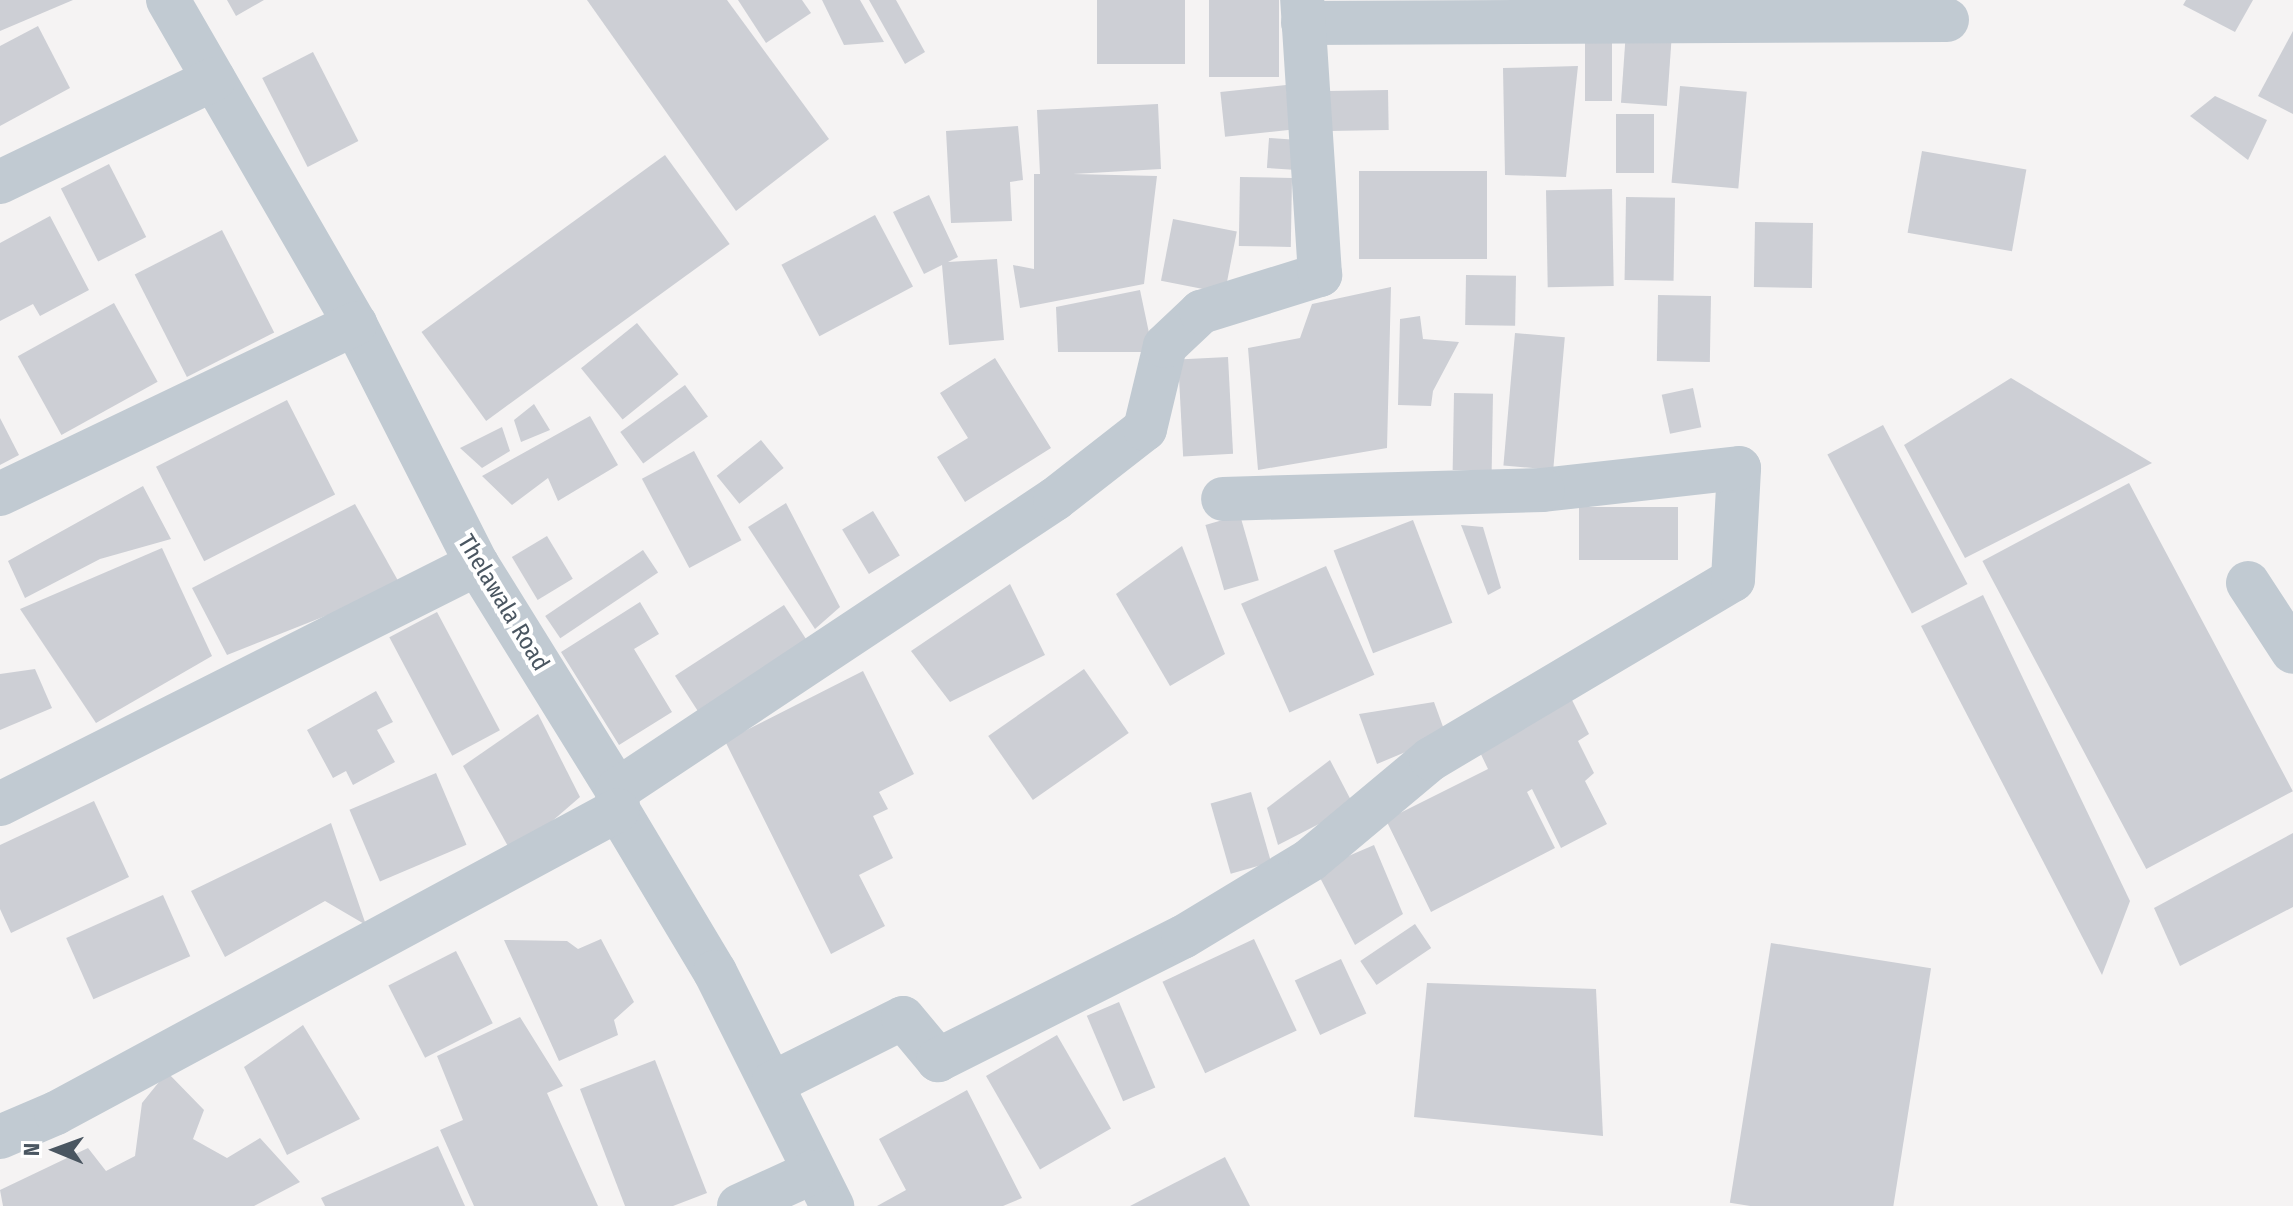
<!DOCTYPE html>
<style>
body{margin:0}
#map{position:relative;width:2293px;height:1206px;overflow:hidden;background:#f5f3f3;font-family:"Fira Sans Condensed",sans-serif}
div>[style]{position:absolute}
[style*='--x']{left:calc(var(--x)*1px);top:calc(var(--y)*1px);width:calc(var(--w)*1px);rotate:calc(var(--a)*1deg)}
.building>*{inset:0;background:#cdcfd5;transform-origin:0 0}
.minor>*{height:44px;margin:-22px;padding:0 22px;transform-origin:22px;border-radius:22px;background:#c1cad2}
span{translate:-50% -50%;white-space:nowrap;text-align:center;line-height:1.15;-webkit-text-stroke:8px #fff;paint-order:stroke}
.street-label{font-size:24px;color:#4a5661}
.north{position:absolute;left:16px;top:1110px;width:80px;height:80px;-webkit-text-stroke:6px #fff;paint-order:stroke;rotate:271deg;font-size:22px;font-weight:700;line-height:32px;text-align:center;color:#4a5661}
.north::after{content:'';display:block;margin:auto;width:28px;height:36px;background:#4a5661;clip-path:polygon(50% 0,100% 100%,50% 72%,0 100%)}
</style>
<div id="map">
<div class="building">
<div style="clip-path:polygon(0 0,73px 0,0 31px)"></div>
<div style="clip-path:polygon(227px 0,264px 0,236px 16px)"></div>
<div style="clip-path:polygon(587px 0,727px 0,829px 139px,736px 211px)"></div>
<div style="clip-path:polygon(738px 0,802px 0,811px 13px,766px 43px)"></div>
<div style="clip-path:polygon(822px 0,860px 0,884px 42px,844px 45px)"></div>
<div style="clip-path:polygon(869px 0,896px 0,925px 52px,905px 64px)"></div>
<div style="left:1097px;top:0;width:88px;height:64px"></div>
<div style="left:1209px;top:0;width:70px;height:77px"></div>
<div style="clip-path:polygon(2186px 0,2253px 0,2235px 32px,2183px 5px)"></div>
<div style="left:1585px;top:24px;width:27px;height:77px"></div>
<div style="clip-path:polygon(38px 26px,70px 88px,0 126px,0 46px)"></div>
<div style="left:1626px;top:31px;width:46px;height:72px;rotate:4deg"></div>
<div style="clip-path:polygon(2293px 31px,2293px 114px,2258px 96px)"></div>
<div style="left:313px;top:52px;width:100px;height:57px;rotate:63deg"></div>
<div style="clip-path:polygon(1578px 66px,1566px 177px,1505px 175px,1503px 68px)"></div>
<div style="left:1286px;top:85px;width:45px;height:66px;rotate:84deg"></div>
<div style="left:1680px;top:86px;width:67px;height:97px;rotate:5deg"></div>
<div style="left:1388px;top:90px;width:40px;height:60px;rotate:89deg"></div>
<div style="clip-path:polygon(2215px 96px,2267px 120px,2248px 160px,2190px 116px)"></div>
<div style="clip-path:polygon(1158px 104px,1161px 169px,1073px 174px,1157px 176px,1144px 284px,1020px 308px,1013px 265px,1034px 269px,1034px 174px,1040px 174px,1037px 110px)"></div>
<div style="left:1616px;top:114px;width:38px;height:59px"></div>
<div style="clip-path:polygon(1018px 126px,1023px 180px,1010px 182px,1012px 221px,951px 223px,946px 131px)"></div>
<div style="left:1269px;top:138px;width:26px;height:30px;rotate:4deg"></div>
<div style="left:1922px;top:151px;width:106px;height:83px;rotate:10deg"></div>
<div style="left:665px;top:155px;width:110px;height:301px;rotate:54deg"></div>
<div style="left:109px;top:164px;width:82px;height:54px;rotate:63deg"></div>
<div style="left:1487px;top:171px;width:88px;height:128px;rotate:90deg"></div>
<div style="left:1240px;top:177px;width:52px;height:69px;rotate:1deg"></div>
<div style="left:1612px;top:189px;width:97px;height:66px;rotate:89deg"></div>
<div style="clip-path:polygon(929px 195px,958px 257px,948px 262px,997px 259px,1004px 340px,949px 345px,942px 265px,924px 274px,893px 212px)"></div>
<div style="left:1626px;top:197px;width:49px;height:83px;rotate:1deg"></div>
<div style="left:875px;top:215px;width:81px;height:106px;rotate:62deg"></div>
<div style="clip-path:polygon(50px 216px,89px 290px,40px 316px,33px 304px,0 321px,0 243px)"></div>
<div style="left:1173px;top:219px;width:65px;height:63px;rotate:11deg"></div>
<div style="left:1755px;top:222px;width:58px;height:65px;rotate:1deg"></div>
<div style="left:222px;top:230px;width:115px;height:98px;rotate:63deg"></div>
<div style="left:1466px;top:275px;width:50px;height:50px;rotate:1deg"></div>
<div style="clip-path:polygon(1391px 287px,1387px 448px,1258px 470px,1248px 348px,1300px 338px,1312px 304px)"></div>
<div style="clip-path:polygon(1140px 290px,1153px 352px,1058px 352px,1056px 307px)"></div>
<div style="left:1658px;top:295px;width:53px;height:66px;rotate:1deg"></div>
<div style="left:114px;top:303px;width:90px;height:110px;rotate:61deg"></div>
<div style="clip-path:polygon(1420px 316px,1423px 339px,1459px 342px,1433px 391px,1431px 406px,1398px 405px,1400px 319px)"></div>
<div style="left:637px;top:323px;width:66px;height:72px;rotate:51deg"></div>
<div style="left:1515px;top:333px;width:50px;height:133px;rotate:5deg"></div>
<div style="left:1228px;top:357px;width:97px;height:50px;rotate:87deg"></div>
<div style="clip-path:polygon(995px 358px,1051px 448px,965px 502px,937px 457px,968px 438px,940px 393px)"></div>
<div style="clip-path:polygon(2011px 378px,2152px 463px,1965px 558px,1904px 445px)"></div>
<div style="left:685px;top:385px;width:39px;height:80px;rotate:54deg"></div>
<div style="left:1693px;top:388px;width:40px;height:32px;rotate:78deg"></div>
<div style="left:1454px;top:393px;width:39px;height:77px;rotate:1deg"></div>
<div style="left:287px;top:400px;width:106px;height:147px;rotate:63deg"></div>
<div style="clip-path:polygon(534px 404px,550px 430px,521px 442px,514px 420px)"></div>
<div style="clip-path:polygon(590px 416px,618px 465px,558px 501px,548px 478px,512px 505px,482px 476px)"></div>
<div style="clip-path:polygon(0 418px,19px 455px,0 465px)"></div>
<div style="left:1883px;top:425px;width:180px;height:63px;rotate:62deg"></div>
<div style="clip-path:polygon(502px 427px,510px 451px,482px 468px,460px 448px)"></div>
<div style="left:761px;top:440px;width:36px;height:57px;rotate:51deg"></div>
<div style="left:694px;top:451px;width:101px;height:59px;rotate:62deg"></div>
<div style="left:2129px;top:483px;width:349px;height:166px;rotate:62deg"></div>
<div style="clip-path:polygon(143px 486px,171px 539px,100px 559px,25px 598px,8px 561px)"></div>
<div style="clip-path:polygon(786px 503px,840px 607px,815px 629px,748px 527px)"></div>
<div style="clip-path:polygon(355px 504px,401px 586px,227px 655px,192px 588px)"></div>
<div style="left:1678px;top:507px;width:53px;height:99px;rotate:90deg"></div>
<div style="left:873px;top:511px;width:52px;height:36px;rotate:59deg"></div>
<div style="left:1240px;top:515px;width:68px;height:36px;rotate:74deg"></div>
<div style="left:1413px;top:520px;width:110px;height:85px;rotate:69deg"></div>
<div style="clip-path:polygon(1461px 525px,1483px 527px,1501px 588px,1488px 595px)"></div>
<div style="left:547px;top:536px;width:50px;height:41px;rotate:59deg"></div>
<div style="clip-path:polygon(1182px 546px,1225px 654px,1170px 686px,1116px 594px)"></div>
<div style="clip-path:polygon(162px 548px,212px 656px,96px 723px,20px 609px)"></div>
<div style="left:643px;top:550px;width:27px;height:118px;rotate:56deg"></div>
<div style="left:1326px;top:566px;width:119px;height:93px;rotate:66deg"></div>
<div style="clip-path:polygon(1010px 584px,1045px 655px,950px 702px,911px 651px)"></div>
<div style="clip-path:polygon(1983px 595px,2130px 901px,2102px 975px,1921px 626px)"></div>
<div style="clip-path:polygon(640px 602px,659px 634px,634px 649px,672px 712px,619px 745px,561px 652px)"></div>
<div style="left:784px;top:605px;width:44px;height:130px;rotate:57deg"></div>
<div style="left:437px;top:612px;width:134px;height:54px;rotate:62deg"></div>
<div style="clip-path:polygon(35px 669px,52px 708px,0 730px,0 674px)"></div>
<div style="left:1084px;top:669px;width:78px;height:117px;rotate:55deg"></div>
<div style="clip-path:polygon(863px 671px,914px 774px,879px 792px,888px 809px,873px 816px,893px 858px,859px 875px,885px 926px,831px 954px,725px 741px)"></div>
<div style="clip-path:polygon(376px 691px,393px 722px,377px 730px,395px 762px,353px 785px,346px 771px,333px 778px,307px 730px)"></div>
<div style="clip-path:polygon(1570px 696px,1589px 734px,1578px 741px,1594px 773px,1585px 781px,1607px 824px,1561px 848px,1532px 789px,1527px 792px,1555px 848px,1431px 912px,1386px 820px,1488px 769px,1476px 744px)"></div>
<div style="clip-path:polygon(1434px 702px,1446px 735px,1377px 764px,1359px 714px)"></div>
<div style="clip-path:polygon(538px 714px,580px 797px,513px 855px,463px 766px)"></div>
<div style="clip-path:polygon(1330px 760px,1354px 806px,1278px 845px,1267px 808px)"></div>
<div style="left:436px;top:773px;width:78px;height:94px;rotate:67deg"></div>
<div style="left:1251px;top:792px;width:73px;height:42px;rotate:74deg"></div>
<div style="clip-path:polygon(94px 801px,129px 877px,11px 933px,0 909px,0 845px)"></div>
<div style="clip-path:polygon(331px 823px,366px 925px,325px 901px,225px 957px,191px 891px)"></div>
<div style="clip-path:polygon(2293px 833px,2293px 907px,2180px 966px,2154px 908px)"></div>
<div style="clip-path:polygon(1374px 845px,1403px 914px,1355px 945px,1316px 870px)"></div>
<div style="left:163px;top:895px;width:67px;height:106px;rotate:66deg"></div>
<div style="left:1415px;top:924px;width:29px;height:66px;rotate:56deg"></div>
<div style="clip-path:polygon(601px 939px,634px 1002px,614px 1020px,618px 1035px,559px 1061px,504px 940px,567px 941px,578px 949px)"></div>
<div style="left:1254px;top:939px;width:101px;height:101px;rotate:65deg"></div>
<div style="left:1771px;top:943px;width:162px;height:263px;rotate:9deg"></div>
<div style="left:456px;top:951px;width:81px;height:76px;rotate:63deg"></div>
<div style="left:1341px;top:959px;width:60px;height:51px;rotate:65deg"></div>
<div style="clip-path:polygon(1427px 983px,1596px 989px,1603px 1136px,1414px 1117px)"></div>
<div style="left:1119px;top:1002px;width:93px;height:35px;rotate:67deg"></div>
<div style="clip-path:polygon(520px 1017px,563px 1086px,547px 1093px,598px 1206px,474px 1206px,440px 1130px,463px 1120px,437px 1056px)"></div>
<div style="clip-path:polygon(303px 1025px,360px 1119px,287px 1155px,244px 1067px)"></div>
<div style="left:1057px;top:1035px;width:108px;height:82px;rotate:60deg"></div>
<div style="clip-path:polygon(655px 1060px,707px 1193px,673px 1206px,625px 1206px,580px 1089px)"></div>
<div style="clip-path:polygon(167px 1072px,204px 1110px,193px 1139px,227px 1158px,260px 1138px,300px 1182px,254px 1206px,3px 1206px,0 1190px,88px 1148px,106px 1171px,135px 1156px,142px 1103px)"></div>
<div style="clip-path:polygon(967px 1090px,1022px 1198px,1003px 1206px,877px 1206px,906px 1190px,879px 1139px)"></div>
<div style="clip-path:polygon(438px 1146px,465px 1206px,325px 1206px,321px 1198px)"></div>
<div style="clip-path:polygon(1225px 1157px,1250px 1206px,1130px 1206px)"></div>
</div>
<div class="minor">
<div style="--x:168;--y:0;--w:374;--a:60"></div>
<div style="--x:355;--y:324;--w:269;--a:63.1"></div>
<div style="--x:477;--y:564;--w:266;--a:58.2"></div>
<div style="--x:617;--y:790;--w:20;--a:87"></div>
<div style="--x:618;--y:810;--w:189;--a:59.1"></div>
<div style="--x:715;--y:972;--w:262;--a:63.4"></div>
<div style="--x:1303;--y:23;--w:644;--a:-0.27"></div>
<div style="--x:0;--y:182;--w:237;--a:-25.7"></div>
<div style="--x:0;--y:494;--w:394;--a:-25.6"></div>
<div style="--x:2248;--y:583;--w:82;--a:56.9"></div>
<div style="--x:617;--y:790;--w:526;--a:-33.6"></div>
<div style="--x:1055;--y:499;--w:114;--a:-37.9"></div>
<div style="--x:1145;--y:429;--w:85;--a:-76.5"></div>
<div style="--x:1165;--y:346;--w:50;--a:-43.4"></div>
<div style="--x:1201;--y:312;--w:125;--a:-17.3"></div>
<div style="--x:1320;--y:275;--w:276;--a:-93.7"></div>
<div style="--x:0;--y:804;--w:534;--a:-26.71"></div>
<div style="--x:773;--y:1083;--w:145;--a:-26.6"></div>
<div style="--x:903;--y:1018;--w:55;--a:50.2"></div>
<div style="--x:938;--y:1060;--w:274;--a:-26.7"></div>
<div style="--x:1183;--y:937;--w:149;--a:-31.2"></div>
<div style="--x:1310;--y:860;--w:158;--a:-39.9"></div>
<div style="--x:1431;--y:759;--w:351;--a:-30.7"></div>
<div style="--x:1733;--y:580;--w:112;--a:-86.9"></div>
<div style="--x:1739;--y:468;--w:197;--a:173.6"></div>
<div style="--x:1543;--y:490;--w:320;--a:178.4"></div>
<div style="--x:0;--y:1137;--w:61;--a:-23.2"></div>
<div style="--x:56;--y:1113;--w:638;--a:-28.33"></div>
<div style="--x:739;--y:1206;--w:81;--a:-24.7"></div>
</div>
<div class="street-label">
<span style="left:503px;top:603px;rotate:59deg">Thelawala Road</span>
</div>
<div class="north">N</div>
</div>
